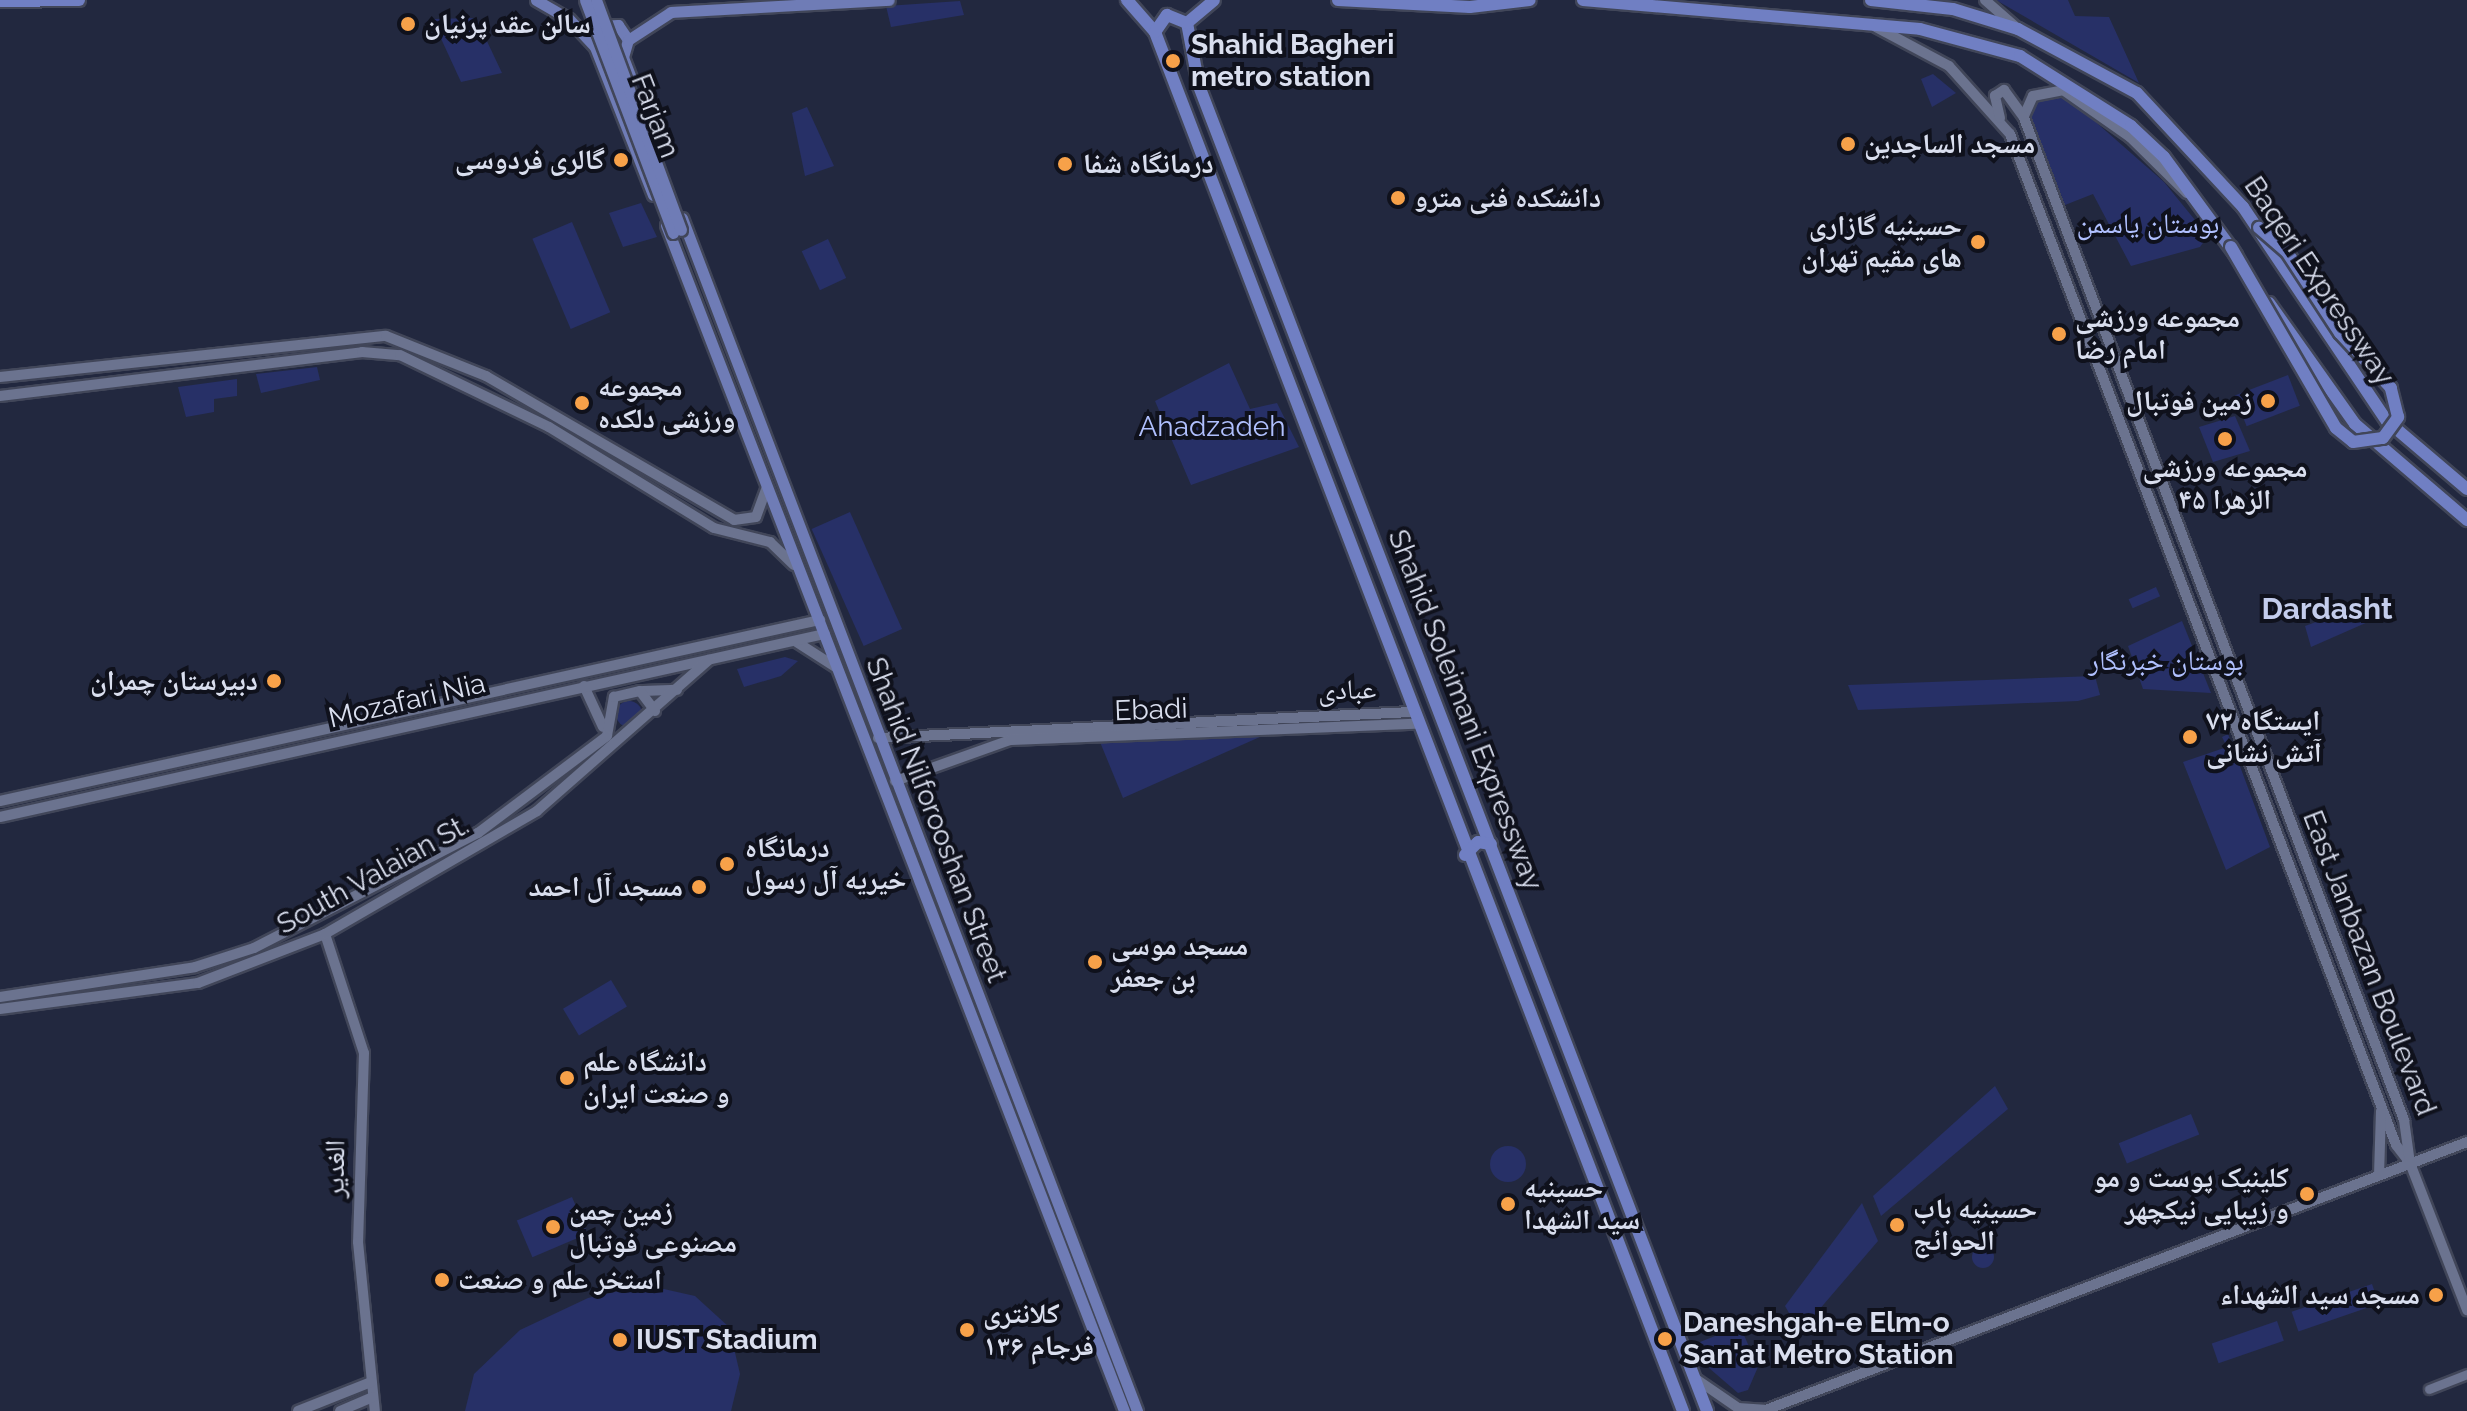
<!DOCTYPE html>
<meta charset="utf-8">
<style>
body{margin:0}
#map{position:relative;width:2467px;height:1411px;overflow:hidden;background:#22283f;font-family:Raleway,"Noto Naskh Arabic",sans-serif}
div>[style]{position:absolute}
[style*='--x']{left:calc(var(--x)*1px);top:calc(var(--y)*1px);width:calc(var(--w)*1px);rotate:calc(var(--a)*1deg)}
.green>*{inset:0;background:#273067;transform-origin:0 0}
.round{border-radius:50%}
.roads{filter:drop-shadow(2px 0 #414659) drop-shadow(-2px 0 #414659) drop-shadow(0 2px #414659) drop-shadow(0 -2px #414659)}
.tertiary>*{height:9px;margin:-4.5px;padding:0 4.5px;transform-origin:4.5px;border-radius:4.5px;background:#6b738f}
.secondary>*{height:10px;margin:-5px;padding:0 5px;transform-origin:5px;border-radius:5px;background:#6b738f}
.primary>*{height:11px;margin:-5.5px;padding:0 5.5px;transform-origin:5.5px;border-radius:5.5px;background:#6f7cb6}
.trunk>*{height:12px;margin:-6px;padding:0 6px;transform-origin:6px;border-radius:6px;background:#707fc3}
.bridges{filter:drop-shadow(2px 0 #414659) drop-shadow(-2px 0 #414659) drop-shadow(0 2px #414659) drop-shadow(0 -2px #414659)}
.primary-bridge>*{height:11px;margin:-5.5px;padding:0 5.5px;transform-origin:5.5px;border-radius:5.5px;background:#6f7cb6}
.trunk-bridge>*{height:12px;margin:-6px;padding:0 6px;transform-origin:6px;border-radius:6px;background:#707fc3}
.dots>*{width:22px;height:22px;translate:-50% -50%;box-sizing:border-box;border:4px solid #0f111c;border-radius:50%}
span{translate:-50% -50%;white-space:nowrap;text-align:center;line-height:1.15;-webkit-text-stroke:8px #0f111c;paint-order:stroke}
.poi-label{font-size:28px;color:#d9deee;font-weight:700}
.left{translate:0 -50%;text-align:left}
.right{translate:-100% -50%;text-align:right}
.street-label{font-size:28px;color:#d9deee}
.park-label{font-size:28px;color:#b0c0fe}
.neighbourhood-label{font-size:30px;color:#c4cdec;font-weight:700}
</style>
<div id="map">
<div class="green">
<div style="clip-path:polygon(1996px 0,2068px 0,2075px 16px,2109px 17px,2139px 83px)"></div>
<div style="clip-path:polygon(960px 1px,964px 15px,891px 27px,886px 6px)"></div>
<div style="clip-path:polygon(476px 18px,502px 73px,461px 82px,432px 19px)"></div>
<div style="clip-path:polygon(1933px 74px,1956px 93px,1932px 107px,1921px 79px)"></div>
<div style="clip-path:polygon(2065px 95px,2164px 182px,2208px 236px,2200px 247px,2131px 266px,2093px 194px,2065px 205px,2031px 118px,2033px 100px)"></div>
<div style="clip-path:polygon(807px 107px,834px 166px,805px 176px,792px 113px)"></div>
<div style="clip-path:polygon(641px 203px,657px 237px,623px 247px,609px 213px)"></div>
<div style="left:572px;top:222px;width:98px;height:43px;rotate:67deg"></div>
<div style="left:828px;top:239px;width:43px;height:29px;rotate:65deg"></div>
<div style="clip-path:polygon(1229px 363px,1250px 409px,1277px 403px,1299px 447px,1191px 485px,1155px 401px)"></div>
<div style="clip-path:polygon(317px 367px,320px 380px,261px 393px,256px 374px)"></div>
<div style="left:2288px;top:375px;width:33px;height:57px;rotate:69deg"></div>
<div style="clip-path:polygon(237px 379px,237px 396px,214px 399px,214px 412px,186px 417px,178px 387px)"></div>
<div style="clip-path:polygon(2235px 416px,2250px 451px,2213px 462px,2199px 427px)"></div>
<div style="left:850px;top:512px;width:128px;height:42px;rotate:66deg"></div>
<div style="left:2156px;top:587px;width:10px;height:30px;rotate:66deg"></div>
<div style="clip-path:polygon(2387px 596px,2393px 611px,2311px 647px,2305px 626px)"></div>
<div style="clip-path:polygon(2182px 621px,2211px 693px,2143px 689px,2128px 646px)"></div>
<div style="clip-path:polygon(785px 657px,798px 661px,781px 676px,744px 687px,737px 669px)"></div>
<div style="clip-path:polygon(2095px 676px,2100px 695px,2078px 701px,1858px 710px,1848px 685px)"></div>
<div class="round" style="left:616px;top:701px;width:26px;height:26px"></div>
<div style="clip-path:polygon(2228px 734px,2270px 847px,2226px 870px,2183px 762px,2227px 747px,2222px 737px)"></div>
<div style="clip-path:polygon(1262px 736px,1123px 798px,1100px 742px)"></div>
<div style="left:611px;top:980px;width:31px;height:56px;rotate:59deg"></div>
<div style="clip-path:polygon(1995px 1086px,2008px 1109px,1881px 1216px,1873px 1196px)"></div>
<div style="left:2191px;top:1114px;width:22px;height:78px;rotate:68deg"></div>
<div class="round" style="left:1490px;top:1146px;width:36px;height:36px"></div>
<div style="left:572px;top:1197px;width:40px;height:60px;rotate:67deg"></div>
<div style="clip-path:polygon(1862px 1203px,1878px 1241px,1800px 1332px,1785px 1306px)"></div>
<div class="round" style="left:1972px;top:1246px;width:22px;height:22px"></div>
<div style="left:2372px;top:1284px;width:21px;height:85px;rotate:71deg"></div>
<div style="clip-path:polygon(646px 1285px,695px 1296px,729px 1327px,740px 1374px,731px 1411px,465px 1411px,474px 1374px,520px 1330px,588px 1298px)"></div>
<div style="left:2277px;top:1321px;width:21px;height:69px;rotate:71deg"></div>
<div style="clip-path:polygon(1740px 1326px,1758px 1367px,1748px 1390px,1738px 1393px,1709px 1368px,1700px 1342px)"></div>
</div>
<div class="roads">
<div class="tertiary">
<div style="--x:2429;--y:1389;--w:41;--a:-21.5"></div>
</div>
<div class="secondary">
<div style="--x:1985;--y:0;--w:41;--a:41.1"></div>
<div style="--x:1876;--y:27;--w:83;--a:28.1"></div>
<div style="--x:1949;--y:66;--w:91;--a:48.1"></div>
<div style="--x:2010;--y:134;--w:1082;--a:69.1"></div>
<div style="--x:2396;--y:1145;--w:23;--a:52"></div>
<div style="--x:2410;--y:1163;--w:158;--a:68.8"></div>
<div style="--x:2024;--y:116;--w:22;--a:-66"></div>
<div style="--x:2033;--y:96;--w:31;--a:-11"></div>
<div style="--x:2063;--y:90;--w:82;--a:35"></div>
<div style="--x:2130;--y:137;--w:80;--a:44.5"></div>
<div style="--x:2000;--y:118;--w:23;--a:-103"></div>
<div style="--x:1995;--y:96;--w:11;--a:-34"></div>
<div style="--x:2004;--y:90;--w:34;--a:54"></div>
<div style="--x:2024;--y:118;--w:1072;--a:69.23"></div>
<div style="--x:2404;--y:1120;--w:43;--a:82.1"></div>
<div style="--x:0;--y:377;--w:388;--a:-6.1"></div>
<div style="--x:386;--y:336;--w:108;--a:21.8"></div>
<div style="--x:486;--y:376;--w:287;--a:30.1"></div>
<div style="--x:734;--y:520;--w:22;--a:-8"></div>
<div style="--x:756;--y:517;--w:32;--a:-70"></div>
<div style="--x:0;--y:396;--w:365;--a:-6.9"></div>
<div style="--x:362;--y:352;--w:38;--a:5"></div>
<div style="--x:400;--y:355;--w:165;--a:25.8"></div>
<div style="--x:549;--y:427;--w:193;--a:31.5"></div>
<div style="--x:714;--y:528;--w:58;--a:14"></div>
<div style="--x:770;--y:542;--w:33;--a:44"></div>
<div style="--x:795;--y:641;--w:50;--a:32.7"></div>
<div style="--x:584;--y:686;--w:45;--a:65.1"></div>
<div style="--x:643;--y:691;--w:34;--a:-2"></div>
<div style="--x:607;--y:736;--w:40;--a:-80"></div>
<div style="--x:614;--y:697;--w:27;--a:-13"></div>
<div style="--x:640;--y:691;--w:25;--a:53"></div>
<div style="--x:878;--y:738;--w:535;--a:-2.79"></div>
<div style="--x:895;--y:781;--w:122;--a:-19.6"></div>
<div style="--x:1010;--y:740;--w:406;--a:-2.3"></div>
<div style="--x:0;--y:801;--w:840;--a:-12.45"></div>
<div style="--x:0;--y:817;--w:845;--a:-12.51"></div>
<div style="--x:325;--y:934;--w:125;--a:71.9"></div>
<div style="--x:364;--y:1053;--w:189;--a:91.8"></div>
<div style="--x:358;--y:1242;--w:170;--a:84.3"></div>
<div style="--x:0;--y:997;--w:197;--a:-8.7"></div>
<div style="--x:195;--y:967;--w:62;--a:-17.9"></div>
<div style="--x:254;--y:948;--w:252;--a:-27.2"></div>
<div style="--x:478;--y:833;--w:161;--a:-36.9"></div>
<div style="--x:0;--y:1009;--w:200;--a:-7.5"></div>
<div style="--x:198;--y:983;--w:136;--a:-21.1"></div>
<div style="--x:325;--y:934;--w:245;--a:-30.1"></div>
<div style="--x:537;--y:811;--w:229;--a:-41.3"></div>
<div style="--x:2379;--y:1175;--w:64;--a:-88.2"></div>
<div style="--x:1696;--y:1379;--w:51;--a:34.6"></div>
<div style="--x:1738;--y:1408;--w:26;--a:4"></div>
<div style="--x:298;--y:1411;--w:79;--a:-21.7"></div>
<div style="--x:340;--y:1411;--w:36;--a:-23"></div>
<div style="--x:1763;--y:1411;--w:754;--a:-20.91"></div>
</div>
<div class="primary">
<div style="--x:536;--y:0;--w:38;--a:30"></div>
<div style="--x:569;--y:19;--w:38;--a:47"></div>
<div style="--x:595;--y:47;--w:159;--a:68.6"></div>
<div style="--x:598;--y:26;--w:20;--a:-3"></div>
<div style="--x:618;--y:25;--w:18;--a:56"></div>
<div style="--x:631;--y:78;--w:22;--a:-111"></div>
<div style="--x:623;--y:57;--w:18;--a:-74"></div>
<div style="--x:628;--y:40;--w:51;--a:-33.1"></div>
<div style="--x:671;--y:12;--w:218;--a:-3.2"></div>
<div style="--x:682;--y:218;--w:1277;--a:69.12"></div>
<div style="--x:666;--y:225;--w:1271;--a:68.88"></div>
</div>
<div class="trunk">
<div style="--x:1127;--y:0;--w:43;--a:48.8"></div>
<div style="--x:1155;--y:32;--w:1477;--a:69.05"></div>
<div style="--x:1338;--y:0;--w:132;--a:3"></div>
<div style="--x:1470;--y:7;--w:60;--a:-6.7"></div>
<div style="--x:1583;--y:0;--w:338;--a:4.9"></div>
<div style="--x:1920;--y:29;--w:104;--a:15.1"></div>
<div style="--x:2020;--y:56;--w:131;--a:32.2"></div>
<div style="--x:2131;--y:126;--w:45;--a:43.2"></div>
<div style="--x:2164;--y:157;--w:122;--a:53.7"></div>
<div style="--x:1871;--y:0;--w:82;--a:6.3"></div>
<div style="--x:1953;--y:9;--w:68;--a:17.1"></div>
<div style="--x:2018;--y:29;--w:135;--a:28.3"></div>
<div style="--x:2137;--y:93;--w:156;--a:47.1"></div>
<div style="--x:2243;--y:207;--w:258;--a:56.1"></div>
<div style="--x:2387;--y:421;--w:105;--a:40.4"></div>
<div style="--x:0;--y:1;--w:79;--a:-0.7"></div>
<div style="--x:1187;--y:23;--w:64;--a:79.2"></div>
<div style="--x:1199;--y:86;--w:1419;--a:69.02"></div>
<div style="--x:1187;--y:23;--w:35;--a:-40"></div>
<div style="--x:1155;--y:32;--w:21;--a:-55"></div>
<div style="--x:1167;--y:15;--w:22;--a:22"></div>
<div style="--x:2269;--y:303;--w:148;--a:54.6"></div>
<div style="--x:2355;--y:424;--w:148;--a:40.6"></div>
<div style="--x:1465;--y:855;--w:18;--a:-45"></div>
<div style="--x:1478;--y:842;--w:13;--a:9"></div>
</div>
</div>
<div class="bridges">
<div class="primary-bridge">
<div style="--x:585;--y:0;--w:249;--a:69.3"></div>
<div style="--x:596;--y:0;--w:245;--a:69.7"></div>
</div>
<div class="trunk-bridge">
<div style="--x:2231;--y:247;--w:209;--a:59.9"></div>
<div style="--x:2336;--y:428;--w:22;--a:39"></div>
<div style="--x:2353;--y:442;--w:30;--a:-8"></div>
<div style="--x:2383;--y:438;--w:26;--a:-54"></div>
<div style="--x:2398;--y:417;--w:30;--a:-104"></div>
<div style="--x:2391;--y:388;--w:75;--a:-132.8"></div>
<div style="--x:2340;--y:333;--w:97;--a:-123.2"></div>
<div style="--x:2287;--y:252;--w:37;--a:-139"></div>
</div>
</div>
<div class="dots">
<div style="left:408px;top:24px;background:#f7a149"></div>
<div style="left:1173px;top:61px;background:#f7a149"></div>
<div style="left:1848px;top:144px;background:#f7a149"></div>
<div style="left:621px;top:160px;background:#f7a149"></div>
<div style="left:1065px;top:164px;background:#f7a149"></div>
<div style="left:1398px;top:198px;background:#f7a149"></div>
<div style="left:1978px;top:242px;background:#f7a149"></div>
<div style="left:2059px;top:334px;background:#f7a149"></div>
<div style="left:2268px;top:401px;background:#f7a149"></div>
<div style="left:582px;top:403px;background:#f7a149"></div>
<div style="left:2225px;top:439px;background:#f7a149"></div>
<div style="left:274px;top:681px;background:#f7a149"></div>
<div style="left:2190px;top:737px;background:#f7a149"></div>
<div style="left:727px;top:864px;background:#f7a149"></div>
<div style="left:699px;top:887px;background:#f7a149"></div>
<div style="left:1095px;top:962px;background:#f7a149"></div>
<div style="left:567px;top:1078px;background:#f7a149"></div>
<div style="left:2307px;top:1194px;background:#f7a149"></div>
<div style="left:1508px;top:1204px;background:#f7a149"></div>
<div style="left:1897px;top:1225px;background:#f7a149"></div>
<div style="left:553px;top:1227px;background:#f7a149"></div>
<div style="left:442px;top:1280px;background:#f7a149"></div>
<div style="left:2436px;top:1295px;background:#f7a149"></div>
<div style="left:967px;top:1330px;background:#f7a149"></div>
<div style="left:1665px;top:1339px;background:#f7a149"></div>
<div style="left:620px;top:1340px;background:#f7a149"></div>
</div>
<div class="poi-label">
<span class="left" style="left:424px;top:24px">سالن عقد پرنیان</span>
<span class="left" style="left:1191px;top:61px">Shahid Bagheri<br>metro station</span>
<span class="left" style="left:1864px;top:144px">مسجد الساجدین</span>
<span class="right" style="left:605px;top:160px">گالری فردوسی</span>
<span class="left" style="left:1083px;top:164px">درمانگاه شفا</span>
<span class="left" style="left:1414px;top:198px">دانشکده فنی مترو</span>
<span class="right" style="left:1962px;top:242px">حسینیه گازاری<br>های مقیم تهران</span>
<span class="left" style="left:2075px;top:334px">مجموعه ورزشی<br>امام رضا</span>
<span class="left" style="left:598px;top:403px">مجموعه<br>ورزشی دلکده</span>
<span class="right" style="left:2252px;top:401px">زمین فوتبال</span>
<span style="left:2225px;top:484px">مجموعه ورزشی<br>الزهرا ۴۵</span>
<span class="right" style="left:258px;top:681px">دبیرستان چمران</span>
<span class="left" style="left:2206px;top:737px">ایستگاه ۷۲<br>آتش نشانی</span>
<span class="left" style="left:745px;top:864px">درمانگاه<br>خیریه آل رسول</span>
<span class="right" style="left:683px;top:887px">مسجد آل احمد</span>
<span class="left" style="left:1111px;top:962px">مسجد موسی<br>بن جعفر</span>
<span class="left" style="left:583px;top:1078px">دانشگاه علم<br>و صنعت ایران</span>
<span class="right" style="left:2289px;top:1194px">کلینیک پوست و مو<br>و زیبایی نیکچهر</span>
<span class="left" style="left:1524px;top:1204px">حسینیه<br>سید الشهدا</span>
<span class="left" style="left:1913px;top:1225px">حسینیه باب<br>الحوائج</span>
<span class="left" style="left:569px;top:1227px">زمین چمن<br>مصنوعی فوتبال</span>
<span class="left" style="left:458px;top:1280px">استخر علم و صنعت</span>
<span class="right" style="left:2420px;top:1295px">مسجد سید الشهداء</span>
<span class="left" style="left:983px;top:1330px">کلانتری<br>۱۳۶ فرجام</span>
<span class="left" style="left:1683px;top:1339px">Daneshgah-e Elm-o<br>San'at Metro Station</span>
<span class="left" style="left:636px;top:1340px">IUST Stadium</span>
</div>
<div class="street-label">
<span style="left:655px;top:116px;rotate:69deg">Farjam</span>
<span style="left:2319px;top:281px;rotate:56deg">Baqeri Expressway</span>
<span style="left:1347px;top:690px;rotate:-2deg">عبادی</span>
<span style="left:407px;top:701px;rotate:-13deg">Mozafari Nia</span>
<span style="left:1151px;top:710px;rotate:-2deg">Ebadi</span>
<span style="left:1465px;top:710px;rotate:69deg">Shahid Soleimani Expressway</span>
<span style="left:936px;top:820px;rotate:69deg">Shahid Nilforooshan Street</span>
<span style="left:373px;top:875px;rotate:-29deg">South Valaian St.</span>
<span style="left:2369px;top:963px;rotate:69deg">East Janbazan Boulevard</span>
<span style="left:335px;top:1169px;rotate:-89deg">الغدیر</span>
</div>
<div class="park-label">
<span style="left:2148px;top:224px">بوستان یاسمن</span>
<span style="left:1212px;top:427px">Ahadzadeh</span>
<span style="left:2166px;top:661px">بوستان خبرنگار</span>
</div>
<div class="neighbourhood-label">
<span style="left:2327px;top:609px">Dardasht</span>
</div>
</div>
